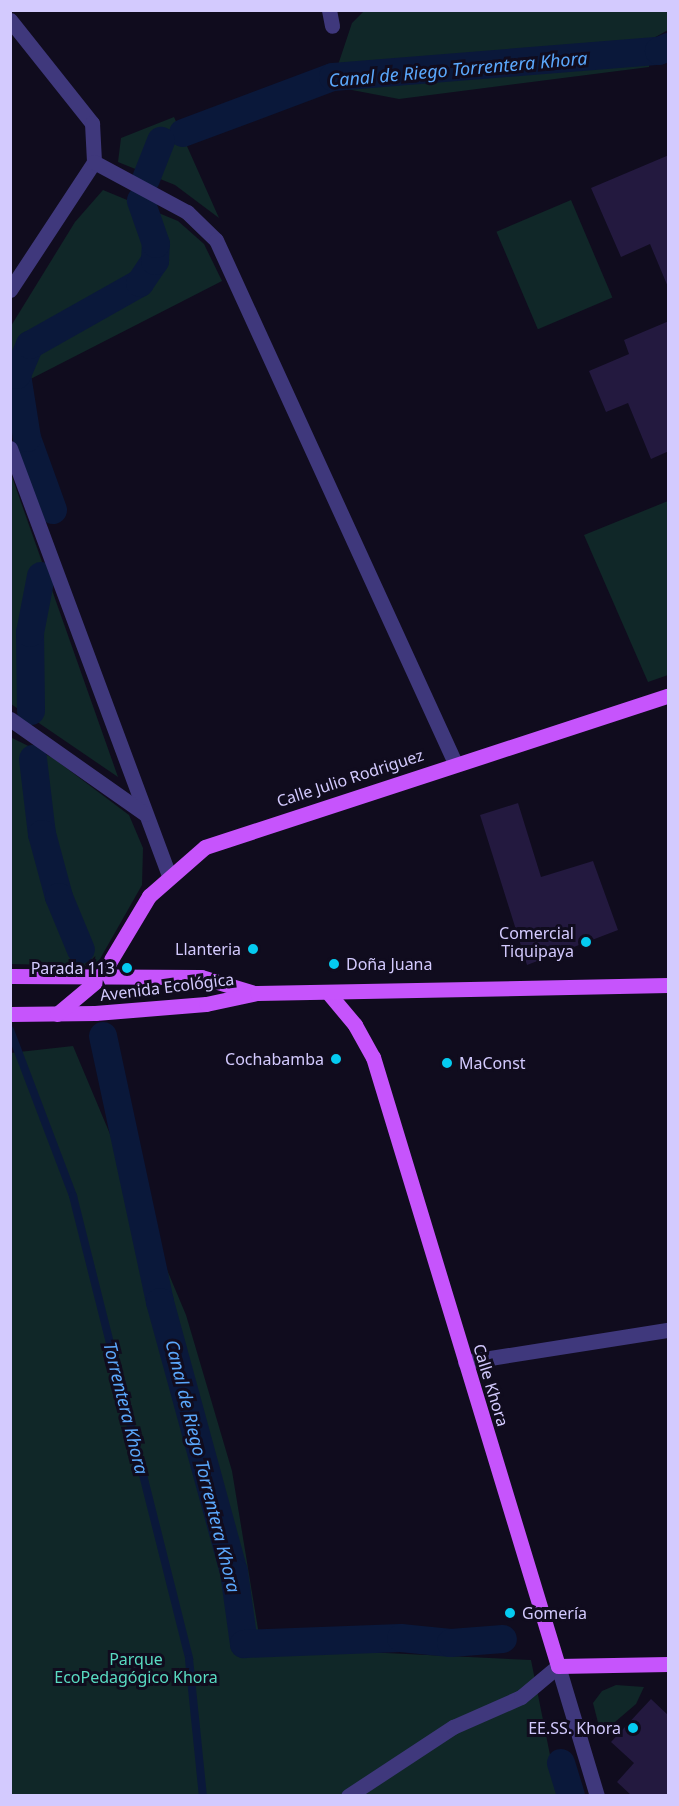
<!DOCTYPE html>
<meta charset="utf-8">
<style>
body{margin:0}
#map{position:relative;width:679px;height:1806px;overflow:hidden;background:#100c1e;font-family:"Noto Sans",sans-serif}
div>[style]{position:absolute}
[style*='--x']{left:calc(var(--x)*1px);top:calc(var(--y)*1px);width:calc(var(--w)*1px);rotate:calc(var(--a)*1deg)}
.green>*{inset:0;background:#102728;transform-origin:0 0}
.stream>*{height:8px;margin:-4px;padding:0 4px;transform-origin:4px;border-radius:4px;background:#0a183a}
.canal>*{height:28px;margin:-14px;padding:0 14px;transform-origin:14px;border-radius:14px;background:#0a183a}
.building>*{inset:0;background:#23193f}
.minor>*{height:15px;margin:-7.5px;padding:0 7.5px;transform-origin:7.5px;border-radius:7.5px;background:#3f387c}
.major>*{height:15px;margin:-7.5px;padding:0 7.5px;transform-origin:7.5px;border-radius:7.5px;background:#c654fc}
.dots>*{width:16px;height:16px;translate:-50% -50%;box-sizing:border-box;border:3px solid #100c1e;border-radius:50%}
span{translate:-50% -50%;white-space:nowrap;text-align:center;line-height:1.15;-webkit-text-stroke:6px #100c1e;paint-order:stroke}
.street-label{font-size:16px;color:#d3cafe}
.poi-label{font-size:16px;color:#d3cafe}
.right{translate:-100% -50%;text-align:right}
.left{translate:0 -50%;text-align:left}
.park-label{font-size:16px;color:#59dcc2}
.water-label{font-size:18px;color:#5ba8fc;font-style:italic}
.frame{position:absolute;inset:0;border:12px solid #d3cafe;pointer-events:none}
</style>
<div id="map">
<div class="green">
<div style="clip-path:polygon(365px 10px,668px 11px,668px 30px,652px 39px,649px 67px,399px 99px,331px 86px,352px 23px)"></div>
<div style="clip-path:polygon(174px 117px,219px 218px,175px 185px,118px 162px,121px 138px)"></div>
<div style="clip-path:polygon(103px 190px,178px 221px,204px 244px,222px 281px,11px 389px,11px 326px,75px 222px)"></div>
<div style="left:571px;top:200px;width:106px;height:81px;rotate:67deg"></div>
<div style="clip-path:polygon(11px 474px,118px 777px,11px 704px)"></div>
<div style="clip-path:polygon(668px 501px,668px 675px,648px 682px,584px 535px)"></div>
<div style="clip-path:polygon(10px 737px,53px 758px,129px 815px,143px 848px,142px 885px,96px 966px,11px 964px)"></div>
<div style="clip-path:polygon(73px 1046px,186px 1315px,232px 1471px,261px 1647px,531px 1660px,558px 1795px,11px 1795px,10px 1053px)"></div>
<div style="clip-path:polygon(616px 1685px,644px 1687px,636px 1704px,601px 1734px,593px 1703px,602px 1691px)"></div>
</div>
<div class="stream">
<div style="--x:10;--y:1030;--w:178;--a:69.2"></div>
<div style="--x:73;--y:1196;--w:477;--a:75.9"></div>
<div style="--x:189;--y:1659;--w:138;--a:84.2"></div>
</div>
<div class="canal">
<div style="--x:183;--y:133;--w:160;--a:-20.5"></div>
<div style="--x:333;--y:77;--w:327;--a:-4.6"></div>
<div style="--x:659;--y:51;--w:10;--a:-24"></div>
<div style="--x:146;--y:179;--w:41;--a:-68.5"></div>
<div style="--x:53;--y:510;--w:77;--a:-109.9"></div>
<div style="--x:27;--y:438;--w:64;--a:-99"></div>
<div style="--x:17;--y:375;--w:33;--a:-67"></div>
<div style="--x:30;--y:345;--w:126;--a:-29.4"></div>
<div style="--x:140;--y:283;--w:27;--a:-56"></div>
<div style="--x:155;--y:261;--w:17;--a:-87"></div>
<div style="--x:156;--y:244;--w:46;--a:-109.2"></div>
<div style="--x:31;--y:711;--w:78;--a:-90.7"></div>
<div style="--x:30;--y:633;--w:58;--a:-79.1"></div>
<div style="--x:33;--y:759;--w:76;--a:83.2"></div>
<div style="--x:42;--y:834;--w:65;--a:74.9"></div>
<div style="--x:59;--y:897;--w:57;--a:67.5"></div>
<div style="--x:103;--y:1036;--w:272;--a:77.9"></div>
<div style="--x:160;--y:1302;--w:280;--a:74.7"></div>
<div style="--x:234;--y:1572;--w:73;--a:82.1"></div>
<div style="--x:244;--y:1644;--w:157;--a:-2.2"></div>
<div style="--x:401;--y:1638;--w:50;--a:5.7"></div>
<div style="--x:451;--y:1643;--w:52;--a:-4.4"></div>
<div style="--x:561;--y:1763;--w:34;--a:73"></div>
</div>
<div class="building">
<div style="clip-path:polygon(669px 155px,669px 287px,668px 287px,650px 244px,621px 257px,591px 188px)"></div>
<div style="clip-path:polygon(669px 321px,669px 451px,651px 459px,628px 403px,606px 412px,589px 371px,629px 354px,624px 340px)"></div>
<div style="clip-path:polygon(518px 803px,541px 877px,593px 861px,618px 930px,527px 965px,480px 815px)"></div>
<div style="clip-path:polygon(651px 1699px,669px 1716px,669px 1796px,632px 1796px,617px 1782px,634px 1763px,611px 1742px)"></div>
</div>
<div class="minor">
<div style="--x:329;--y:10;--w:16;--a:79"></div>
<div style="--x:10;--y:20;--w:132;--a:51.5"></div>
<div style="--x:92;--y:123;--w:39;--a:87"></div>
<div style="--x:94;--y:162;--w:153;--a:123.3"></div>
<div style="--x:94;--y:162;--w:106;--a:28.3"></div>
<div style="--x:187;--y:212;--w:40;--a:44"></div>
<div style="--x:216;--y:240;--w:575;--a:65.44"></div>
<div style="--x:10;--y:448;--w:456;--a:69.6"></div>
<div style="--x:10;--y:719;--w:165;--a:35.1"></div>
<div style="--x:465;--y:1362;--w:206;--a:-9"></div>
<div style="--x:348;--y:1796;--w:126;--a:-33.3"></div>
<div style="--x:453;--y:1727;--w:74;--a:-23.8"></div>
<div style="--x:521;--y:1697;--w:48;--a:-40"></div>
<div style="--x:558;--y:1666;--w:136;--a:73.3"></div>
</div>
<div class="major">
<div style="--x:10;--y:976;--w:191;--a:0.3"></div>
<div style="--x:201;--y:977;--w:55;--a:16.8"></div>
<div style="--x:330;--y:995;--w:39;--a:50"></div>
<div style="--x:355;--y:1025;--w:37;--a:61"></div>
<div style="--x:373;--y:1057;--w:636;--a:73.1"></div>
<div style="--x:558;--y:1666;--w:110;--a:-1"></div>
<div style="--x:10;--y:1014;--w:85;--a:-0.7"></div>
<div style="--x:95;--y:1013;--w:111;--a:-4.6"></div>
<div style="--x:206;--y:1004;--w:52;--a:-12.2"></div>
<div style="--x:257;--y:993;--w:411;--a:-1.1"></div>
<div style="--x:57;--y:1014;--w:56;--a:-39.9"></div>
<div style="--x:100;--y:978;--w:96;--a:-59.1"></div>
<div style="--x:149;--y:896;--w:74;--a:-41.2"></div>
<div style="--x:205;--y:847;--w:487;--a:-18.1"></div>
</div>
<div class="dots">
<div style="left:586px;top:942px;background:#05cbf0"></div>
<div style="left:253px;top:949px;background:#05cbf0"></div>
<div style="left:334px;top:964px;background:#05cbf0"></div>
<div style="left:127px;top:968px;background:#05cbf0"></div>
<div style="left:336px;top:1059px;background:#05cbf0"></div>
<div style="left:447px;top:1063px;background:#05cbf0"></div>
<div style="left:510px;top:1613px;background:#05cbf0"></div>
<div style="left:633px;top:1728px;background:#05cbf0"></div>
</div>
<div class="street-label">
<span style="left:350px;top:778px;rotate:-18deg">Calle Julio Rodriguez</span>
<span style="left:167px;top:987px;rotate:-7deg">Avenida Ecológica</span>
<span style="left:491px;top:1385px;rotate:73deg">Calle Khora</span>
</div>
<div class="poi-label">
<span class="right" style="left:574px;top:942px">Comercial<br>Tiquipaya</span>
<span class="right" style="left:241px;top:949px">Llanteria</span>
<span class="left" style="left:346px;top:964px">Doña Juana</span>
<span class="right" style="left:115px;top:968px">Parada 113</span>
<span class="right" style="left:324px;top:1059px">Cochabamba</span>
<span class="left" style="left:459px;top:1063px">MaConst</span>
<span class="left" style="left:522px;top:1613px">Gomería</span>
<span class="right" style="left:621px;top:1728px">EE.SS. Khora</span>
</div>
<div class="park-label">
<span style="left:136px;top:1668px">Parque<br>EcoPedagógico Khora</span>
</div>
<div class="water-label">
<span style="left:458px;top:69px;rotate:-5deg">Canal de Riego Torrentera Khora</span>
<span style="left:126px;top:1408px;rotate:76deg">Torrentera Khora</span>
<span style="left:203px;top:1466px;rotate:76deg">Canal de Riego Torrentera Khora</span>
</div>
<div class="frame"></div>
</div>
